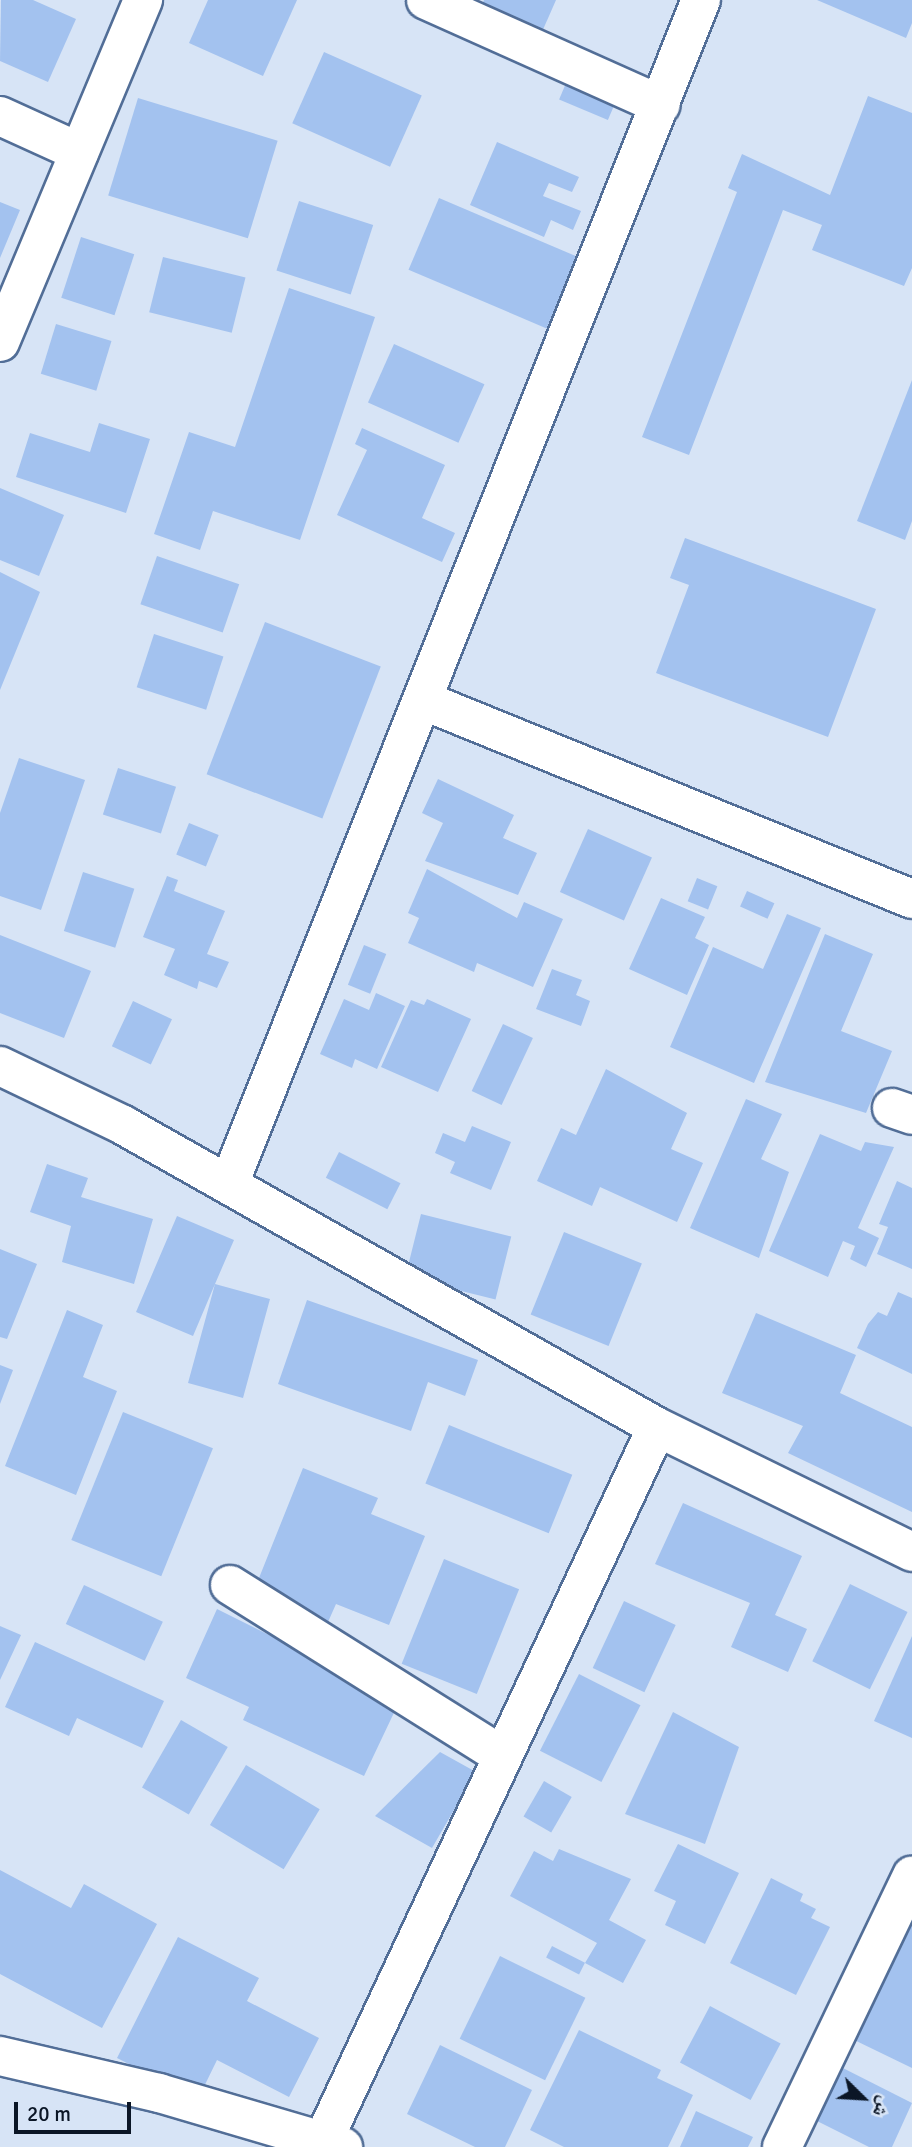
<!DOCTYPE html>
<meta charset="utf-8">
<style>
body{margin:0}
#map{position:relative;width:912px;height:2147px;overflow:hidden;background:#d7e4f6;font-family:Signika,"Noto Naskh Arabic",sans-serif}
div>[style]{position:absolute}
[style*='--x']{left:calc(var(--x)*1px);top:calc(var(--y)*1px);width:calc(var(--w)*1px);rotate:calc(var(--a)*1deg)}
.building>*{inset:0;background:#a3c2ef;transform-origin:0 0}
.roads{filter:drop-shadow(2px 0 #526e97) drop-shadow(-2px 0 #526e97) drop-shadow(0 2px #526e97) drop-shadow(0 -2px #526e97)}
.minor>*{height:38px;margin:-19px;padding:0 19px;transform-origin:19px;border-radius:19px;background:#fff}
span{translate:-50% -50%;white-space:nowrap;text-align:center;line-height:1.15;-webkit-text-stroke:5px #d7e4f6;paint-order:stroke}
.north{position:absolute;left:828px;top:2063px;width:70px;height:70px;-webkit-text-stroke:5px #d7e4f6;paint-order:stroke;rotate:114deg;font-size:19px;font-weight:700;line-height:28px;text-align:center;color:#0b1626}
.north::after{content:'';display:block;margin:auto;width:24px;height:32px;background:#0b1626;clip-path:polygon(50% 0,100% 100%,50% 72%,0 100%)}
.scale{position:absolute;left:14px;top:2102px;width:117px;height:32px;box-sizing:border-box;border:4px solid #0b1626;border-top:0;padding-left:9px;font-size:21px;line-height:24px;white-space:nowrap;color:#0b1626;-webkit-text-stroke:5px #d7e4f6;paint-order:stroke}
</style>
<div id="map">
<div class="building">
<div style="clip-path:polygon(1px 0,33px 0,76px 19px,48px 82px,0 61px)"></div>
<div style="clip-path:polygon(208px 0,297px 0,263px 76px,189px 43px)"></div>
<div style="clip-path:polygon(484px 0,556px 0,538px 41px,478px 14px)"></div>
<div style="clip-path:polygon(817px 0,912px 0,912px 23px,906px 38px)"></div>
<div style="left:324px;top:52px;width:107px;height:78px;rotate:24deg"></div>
<div style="left:572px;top:69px;width:53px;height:33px;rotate:23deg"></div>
<div style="clip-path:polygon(868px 96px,912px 113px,912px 268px,904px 286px,812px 250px,822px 225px,783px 210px,689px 455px,642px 437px,737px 192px,728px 188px,742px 154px,830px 195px)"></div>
<div style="left:138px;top:98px;width:146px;height:102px;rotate:17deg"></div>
<div style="clip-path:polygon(497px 142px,579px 177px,572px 192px,549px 183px,543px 196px,581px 211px,573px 230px,551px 220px,544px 237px,470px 205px)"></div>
<div style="left:439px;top:198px;width:150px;height:78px;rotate:23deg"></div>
<div style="left:299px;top:201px;width:78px;height:73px;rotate:18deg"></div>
<div style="clip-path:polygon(0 202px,20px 210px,0 258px)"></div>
<div style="left:81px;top:237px;width:56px;height:64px;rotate:18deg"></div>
<div style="left:163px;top:257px;width:85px;height:57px;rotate:14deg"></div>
<div style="clip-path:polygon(289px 288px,375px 317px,300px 540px,213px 511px,200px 550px,154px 534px,189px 432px,235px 447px)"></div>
<div style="left:56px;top:324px;width:58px;height:52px;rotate:17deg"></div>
<div style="left:394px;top:344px;width:99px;height:64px;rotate:24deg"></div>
<div style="clip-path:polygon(912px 380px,912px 521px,905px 540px,857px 521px)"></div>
<div style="clip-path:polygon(99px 423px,150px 439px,126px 513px,16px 477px,30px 433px,90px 452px)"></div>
<div style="clip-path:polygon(362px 428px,445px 465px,422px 518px,455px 533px,442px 562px,337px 515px,367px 450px,355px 444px)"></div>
<div style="clip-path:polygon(0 488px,64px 515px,39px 576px,0 560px)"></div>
<div style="clip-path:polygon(685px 538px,876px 609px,828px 737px,656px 673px,689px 585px,670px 578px)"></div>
<div style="left:157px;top:556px;width:87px;height:51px;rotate:19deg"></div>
<div style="clip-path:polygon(0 572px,40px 592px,0 690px)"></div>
<div style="left:265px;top:622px;width:124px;height:163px;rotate:21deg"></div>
<div style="left:154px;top:634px;width:73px;height:56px;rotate:18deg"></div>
<div style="clip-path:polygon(19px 758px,85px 780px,41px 910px,0 896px,0 813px)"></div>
<div style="left:118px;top:768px;width:61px;height:49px;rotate:18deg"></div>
<div style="clip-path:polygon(438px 779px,514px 815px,503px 838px,537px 853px,518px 895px,425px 861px,443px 823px,422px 813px)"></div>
<div style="left:189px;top:823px;width:32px;height:34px;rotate:22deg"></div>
<div style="left:588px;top:829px;width:70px;height:69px;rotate:24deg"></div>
<div style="clip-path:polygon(427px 869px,517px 918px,524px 902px,563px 919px,533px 987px,477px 963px,474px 972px,408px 943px,419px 918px,408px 913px)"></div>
<div style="left:83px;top:872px;width:54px;height:62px;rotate:18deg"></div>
<div style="clip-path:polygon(167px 876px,178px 880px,174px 891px,225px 911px,207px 954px,229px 962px,217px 988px,199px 981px,197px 989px,164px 975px,175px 949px,143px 937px)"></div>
<div style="left:697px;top:878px;width:22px;height:25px;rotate:22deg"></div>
<div style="left:747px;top:891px;width:30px;height:17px;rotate:24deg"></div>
<div style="clip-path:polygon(661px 898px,705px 917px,695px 938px,709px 945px,687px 995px,629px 969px)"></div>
<div style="clip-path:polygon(787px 914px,821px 928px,754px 1083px,670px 1047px,713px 947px,763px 969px)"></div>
<div style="clip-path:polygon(825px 934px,873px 954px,841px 1031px,892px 1051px,866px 1113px,765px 1082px)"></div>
<div style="clip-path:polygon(0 935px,91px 971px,64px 1038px,0 1013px)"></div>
<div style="left:364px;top:945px;width:24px;height:43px;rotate:22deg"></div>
<div style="clip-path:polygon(552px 969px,582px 980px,576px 995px,590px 1001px,581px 1026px,536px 1009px)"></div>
<div style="clip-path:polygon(376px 993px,405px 1006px,377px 1069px,355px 1059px,352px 1068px,320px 1054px,344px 999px,369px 1010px)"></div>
<div style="clip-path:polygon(427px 999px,471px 1019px,438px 1092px,381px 1067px,411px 1000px,424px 1005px)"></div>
<div style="left:133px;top:1001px;width:43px;height:50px;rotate:25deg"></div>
<div style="left:503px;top:1024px;width:33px;height:74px;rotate:25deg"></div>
<div style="clip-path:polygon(606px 1069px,687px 1113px,671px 1149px,703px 1163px,677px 1222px,600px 1187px,592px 1206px,537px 1181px,561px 1128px,576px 1135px)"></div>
<div style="clip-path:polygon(746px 1099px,782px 1114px,761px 1159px,789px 1172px,759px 1258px,690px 1228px)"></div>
<div style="clip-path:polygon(472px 1126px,511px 1142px,491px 1190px,450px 1173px,455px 1162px,435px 1153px,443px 1133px,465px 1142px)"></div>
<div style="clip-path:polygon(820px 1134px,861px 1151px,865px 1142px,894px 1147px,858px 1228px,879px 1238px,866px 1267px,850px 1259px,855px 1246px,843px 1241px,828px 1277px,769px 1251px)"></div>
<div style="left:339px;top:1152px;width:69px;height:29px;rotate:27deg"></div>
<div style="clip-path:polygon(47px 1164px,88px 1178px,81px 1197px,153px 1219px,134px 1284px,62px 1262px,71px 1226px,30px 1212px)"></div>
<div style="clip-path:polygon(897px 1181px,912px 1188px,912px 1269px,877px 1254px,888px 1227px,879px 1224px)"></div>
<div style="left:421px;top:1214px;width:93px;height:65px;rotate:14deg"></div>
<div style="clip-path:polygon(177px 1216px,234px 1240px,215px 1284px,270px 1299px,243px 1398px,188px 1383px,215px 1284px,193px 1336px,136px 1312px)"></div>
<div style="left:564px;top:1232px;width:84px;height:89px;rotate:22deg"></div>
<div style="clip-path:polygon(0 1249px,37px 1264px,7px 1339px,0 1337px)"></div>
<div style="clip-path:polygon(898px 1292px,912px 1298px,912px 1374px,857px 1348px,868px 1324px,878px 1312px,887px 1316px)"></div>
<div style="clip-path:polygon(307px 1300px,478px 1360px,465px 1396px,428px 1382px,411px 1431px,278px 1384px)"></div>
<div style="clip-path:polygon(67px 1310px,103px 1325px,83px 1377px,117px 1391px,76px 1495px,5px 1466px)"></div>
<div style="clip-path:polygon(756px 1313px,856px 1355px,840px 1393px,912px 1427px,912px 1512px,788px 1453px,803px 1426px,722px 1393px)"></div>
<div style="clip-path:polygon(0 1365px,13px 1370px,0 1404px)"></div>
<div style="left:123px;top:1412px;width:97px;height:138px;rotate:22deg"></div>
<div style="left:449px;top:1425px;width:133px;height:63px;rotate:22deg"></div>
<div style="clip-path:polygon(303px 1468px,378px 1498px,371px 1514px,425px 1536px,389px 1625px,336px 1604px,328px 1622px,253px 1593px)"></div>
<div style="clip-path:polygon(683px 1503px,802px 1556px,775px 1615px,807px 1629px,788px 1672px,731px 1647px,750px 1603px,655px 1564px)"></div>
<div style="left:444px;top:1559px;width:81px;height:113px;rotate:22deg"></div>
<div style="left:850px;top:1584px;width:64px;height:86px;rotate:26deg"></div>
<div style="left:84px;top:1585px;width:87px;height:43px;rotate:25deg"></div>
<div style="left:624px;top:1601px;width:57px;height:74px;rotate:25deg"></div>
<div style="clip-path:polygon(217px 1609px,400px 1700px,364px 1776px,243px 1720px,249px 1707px,186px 1678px)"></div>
<div style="clip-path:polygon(0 1626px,21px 1635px,0 1680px)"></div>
<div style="clip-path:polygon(912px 1636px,912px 1738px,874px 1721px)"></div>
<div style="clip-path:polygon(35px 1642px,164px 1701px,142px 1748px,77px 1718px,69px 1736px,5px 1707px)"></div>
<div style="left:579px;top:1674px;width:69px;height:86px;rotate:27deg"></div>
<div style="clip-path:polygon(673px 1712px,739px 1747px,705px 1844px,625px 1814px)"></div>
<div style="left:181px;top:1720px;width:54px;height:78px;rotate:30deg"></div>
<div style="clip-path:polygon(440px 1752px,476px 1772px,432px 1848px,375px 1816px)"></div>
<div style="left:246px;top:1765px;width:86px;height:70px;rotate:31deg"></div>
<div style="left:544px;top:1781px;width:32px;height:41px;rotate:30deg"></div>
<div style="clip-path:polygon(678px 1844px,739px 1873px,705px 1944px,665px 1925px,676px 1901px,654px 1891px)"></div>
<div style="clip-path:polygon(559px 1849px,631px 1879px,609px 1920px,646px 1940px,623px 1983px,585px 1963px,597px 1943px,510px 1896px,534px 1851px,553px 1861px)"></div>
<div style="clip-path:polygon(0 1870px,71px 1908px,84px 1884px,157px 1924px,102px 2028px,0 1974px)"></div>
<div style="clip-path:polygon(771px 1878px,803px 1894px,800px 1901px,816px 1909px,811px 1918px,830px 1927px,796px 1995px,730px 1963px)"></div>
<div style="clip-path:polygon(912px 1903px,912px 2068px,846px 2036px)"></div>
<div style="clip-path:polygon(178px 1937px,259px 1978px,247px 2001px,319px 2038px,289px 2097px,217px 2060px,198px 2099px,117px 2058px)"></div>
<div style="left:552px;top:1946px;width:37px;height:13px;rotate:27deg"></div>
<div style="left:500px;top:1956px;width:95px;height:92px;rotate:26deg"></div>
<div style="left:710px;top:2006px;width:80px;height:64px;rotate:28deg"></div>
<div style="clip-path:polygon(579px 2030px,661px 2070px,657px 2078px,693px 2095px,668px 2147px,564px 2147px,530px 2130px)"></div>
<div style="clip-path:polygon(440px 2045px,532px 2090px,505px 2147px,475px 2147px,407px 2114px)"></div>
<div style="clip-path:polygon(829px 2061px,912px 2103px,892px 2147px,869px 2147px,803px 2114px)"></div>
<div style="clip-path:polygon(696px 2111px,753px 2137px,748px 2147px,680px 2147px)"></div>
</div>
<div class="roads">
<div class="minor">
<div style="--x:426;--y:0;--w:257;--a:24.1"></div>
<div style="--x:0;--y:116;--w:87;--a:24.5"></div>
<div style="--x:0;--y:342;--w:371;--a:-67.3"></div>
<div style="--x:422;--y:700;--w:529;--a:22.1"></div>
<div style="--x:0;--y:1066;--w:136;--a:25.6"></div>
<div style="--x:123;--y:1125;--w:613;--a:29.49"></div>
<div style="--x:657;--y:1427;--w:284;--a:26.1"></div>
<div style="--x:892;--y:1108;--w:21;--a:19"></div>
<div style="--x:229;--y:1184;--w:1275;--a:-68.27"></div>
<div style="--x:230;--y:1585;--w:320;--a:32.1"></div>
<div style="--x:0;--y:2056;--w:163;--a:13.1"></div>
<div style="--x:159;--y:2093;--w:192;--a:16.4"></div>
<div style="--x:323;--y:2141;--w:788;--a:-64.93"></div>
<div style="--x:782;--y:2147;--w:301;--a:-64.4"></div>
</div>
</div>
<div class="north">ش</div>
<div class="scale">20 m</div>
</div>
